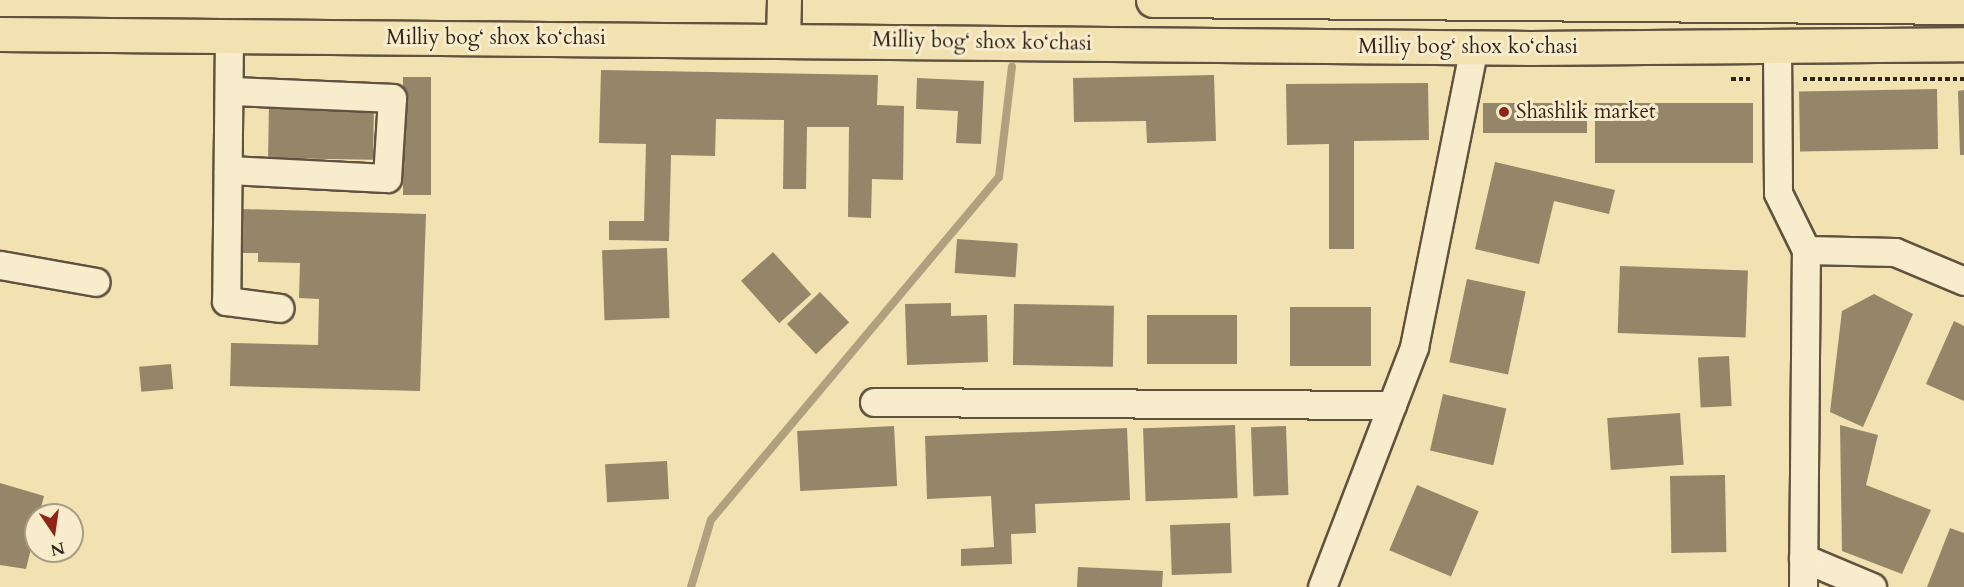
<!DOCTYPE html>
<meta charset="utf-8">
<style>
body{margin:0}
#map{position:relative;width:1964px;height:587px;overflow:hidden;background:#f2e1b1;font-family:Cardo,serif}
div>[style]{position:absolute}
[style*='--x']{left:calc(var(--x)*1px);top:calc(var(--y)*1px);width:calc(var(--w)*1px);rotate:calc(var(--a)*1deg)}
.stream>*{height:8px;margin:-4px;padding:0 4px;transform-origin:4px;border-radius:4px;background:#b0a07e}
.building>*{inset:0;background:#958669;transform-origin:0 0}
.path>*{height:4px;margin-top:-2px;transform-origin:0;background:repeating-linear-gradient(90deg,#31231a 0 4.5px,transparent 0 7.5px)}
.roads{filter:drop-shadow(2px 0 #615240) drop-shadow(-2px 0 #615240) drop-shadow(0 2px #615240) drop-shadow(0 -2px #615240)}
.minor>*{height:27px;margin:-13.5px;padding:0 13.5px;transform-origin:13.5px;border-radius:13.5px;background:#f7eccc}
.major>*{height:33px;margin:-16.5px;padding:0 16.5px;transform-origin:16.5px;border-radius:16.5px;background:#f2e1b1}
.dots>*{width:16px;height:16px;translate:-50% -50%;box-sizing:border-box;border:3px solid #f7eccc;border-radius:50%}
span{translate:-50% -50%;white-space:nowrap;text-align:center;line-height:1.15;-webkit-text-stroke:6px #f7eccc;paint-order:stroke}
.street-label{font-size:21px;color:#31231a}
.poi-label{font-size:21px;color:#31231a}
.left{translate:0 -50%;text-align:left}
.north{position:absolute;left:24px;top:503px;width:60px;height:60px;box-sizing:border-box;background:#f7eccc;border:2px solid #a89c85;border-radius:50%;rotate:167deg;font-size:16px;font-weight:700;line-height:24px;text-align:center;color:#31231a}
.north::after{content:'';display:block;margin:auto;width:21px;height:27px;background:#8f2418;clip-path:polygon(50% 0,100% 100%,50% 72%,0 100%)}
</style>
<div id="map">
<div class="stream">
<div style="--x:691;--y:587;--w:70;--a:-73.4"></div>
<div style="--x:711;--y:520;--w:448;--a:-50"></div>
<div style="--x:999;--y:177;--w:111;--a:-83.3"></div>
</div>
<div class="building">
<div style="clip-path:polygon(601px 70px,878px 75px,877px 105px,904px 106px,903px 180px,872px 179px,871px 218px,848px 217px,849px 127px,807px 127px,806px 189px,783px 189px,784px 120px,716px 119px,715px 156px,671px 155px,669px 241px,609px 240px,609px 221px,644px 221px,646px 144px,599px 143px)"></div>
<div style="clip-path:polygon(1214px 75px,1216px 141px,1147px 143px,1146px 121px,1074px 122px,1073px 78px)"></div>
<div style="left:403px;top:77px;width:28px;height:118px"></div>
<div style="clip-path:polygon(917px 78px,984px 81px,981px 144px,956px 143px,958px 111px,916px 109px)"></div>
<div style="clip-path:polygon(1428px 83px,1429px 140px,1354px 141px,1354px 249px,1329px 249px,1329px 144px,1287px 145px,1286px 84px)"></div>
<div style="left:1937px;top:89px;width:60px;height:138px;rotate:89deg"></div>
<div style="clip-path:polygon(1964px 90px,1964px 155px,1960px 155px,1958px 91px)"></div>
<div style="left:1587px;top:103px;width:30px;height:104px;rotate:90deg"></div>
<div style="left:1595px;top:103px;width:158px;height:60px"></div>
<div style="left:269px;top:104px;width:105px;height:54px;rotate:1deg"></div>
<div style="clip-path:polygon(1495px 162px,1615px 190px,1609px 214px,1554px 201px,1539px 264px,1475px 249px)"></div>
<div style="clip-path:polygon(241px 209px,426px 214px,420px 391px,230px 386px,231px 343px,318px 345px,319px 299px,299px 298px,300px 263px,258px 262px,258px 253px,239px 253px)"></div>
<div style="left:957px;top:239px;width:61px;height:34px;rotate:4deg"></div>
<div style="left:667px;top:248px;width:70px;height:65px;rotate:88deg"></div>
<div style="left:773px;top:252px;width:57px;height:43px;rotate:48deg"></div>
<div style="left:1620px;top:266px;width:128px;height:67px;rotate:2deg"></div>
<div style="left:1467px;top:279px;width:60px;height:85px;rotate:12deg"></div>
<div style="left:820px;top:292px;width:42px;height:46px;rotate:46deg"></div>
<div style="clip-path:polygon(1874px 294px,1913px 314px,1863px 427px,1830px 412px,1842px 311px)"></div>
<div style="clip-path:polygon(951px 303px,951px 316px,987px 315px,988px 362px,907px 365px,905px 304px)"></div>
<div style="left:1014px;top:304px;width:100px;height:61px;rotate:1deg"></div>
<div style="left:1371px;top:307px;width:59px;height:81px;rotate:90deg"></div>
<div style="left:1147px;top:315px;width:90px;height:49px"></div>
<div style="clip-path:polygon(1954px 321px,1964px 326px,1964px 401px,1926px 384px)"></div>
<div style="left:1729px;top:356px;width:50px;height:31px;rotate:87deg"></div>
<div style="left:171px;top:364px;width:25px;height:32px;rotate:85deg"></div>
<div style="left:1443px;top:394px;width:65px;height:58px;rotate:13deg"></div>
<div style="left:1680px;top:413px;width:52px;height:73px;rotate:86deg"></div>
<div style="left:1235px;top:425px;width:73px;height:92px;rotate:88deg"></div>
<div style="clip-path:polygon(1840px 425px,1878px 435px,1866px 485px,1931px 510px,1902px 574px,1842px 551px)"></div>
<div style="left:894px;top:426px;width:60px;height:97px;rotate:87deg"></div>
<div style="left:1286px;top:426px;width:69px;height:35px;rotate:88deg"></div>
<div style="clip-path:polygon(1127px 428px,1130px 500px,1035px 504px,1036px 533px,1011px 534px,1012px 564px,961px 566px,961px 549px,994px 547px,991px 496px,927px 499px,925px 436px)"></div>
<div style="left:667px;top:461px;width:38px;height:62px;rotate:87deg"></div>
<div style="left:1725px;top:475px;width:77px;height:55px;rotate:89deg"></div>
<div style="clip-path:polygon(0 483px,44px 496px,26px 569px,0 565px)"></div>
<div style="left:1417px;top:485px;width:67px;height:71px;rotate:23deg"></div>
<div style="left:1230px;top:523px;width:50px;height:60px;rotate:88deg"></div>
<div style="clip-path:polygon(1950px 528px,1964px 533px,1964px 587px,1927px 587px)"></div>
<div style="clip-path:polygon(1078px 567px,1163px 571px,1162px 587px,1077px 587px)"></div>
</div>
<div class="path">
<div style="--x:1731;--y:79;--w:19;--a:0"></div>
<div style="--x:1803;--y:79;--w:161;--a:0"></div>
</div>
<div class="roads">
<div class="minor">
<div style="--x:229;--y:36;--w:265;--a:90.6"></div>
<div style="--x:226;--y:301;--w:54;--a:7.4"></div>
<div style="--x:1777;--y:46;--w:147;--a:89.6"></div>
<div style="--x:1778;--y:193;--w:64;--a:63.8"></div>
<div style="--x:228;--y:170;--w:159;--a:2.9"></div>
<div style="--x:387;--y:178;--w:80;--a:-86.4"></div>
<div style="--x:392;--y:98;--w:163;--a:-177.5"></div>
<div style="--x:0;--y:265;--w:97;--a:10"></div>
<div style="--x:874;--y:402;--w:518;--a:0.33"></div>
<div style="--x:1803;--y:558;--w:75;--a:22.8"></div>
<div style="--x:1322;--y:587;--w:257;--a:-69"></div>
<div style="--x:1414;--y:347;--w:306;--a:-78.7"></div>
<div style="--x:1803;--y:587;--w:337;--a:-89.5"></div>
<div style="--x:1806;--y:250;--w:89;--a:1.3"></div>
<div style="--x:1895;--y:252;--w:75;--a:22.8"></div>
</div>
<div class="major">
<div style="--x:1153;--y:0;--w:811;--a:0.49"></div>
<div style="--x:0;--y:34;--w:1530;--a:0.52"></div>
<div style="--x:1530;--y:48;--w:434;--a:-0.5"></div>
<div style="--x:783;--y:40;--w:40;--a:-88.6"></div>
</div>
</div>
<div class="dots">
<div style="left:1504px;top:112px;background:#8f2418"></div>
</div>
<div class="street-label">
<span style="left:496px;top:38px">Milliy bog‘ shox ko‘chasi</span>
<span style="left:982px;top:42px;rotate:1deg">Milliy bog‘ shox ko‘chasi</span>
<span style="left:1468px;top:47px">Milliy bog‘ shox ko‘chasi</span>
</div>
<div class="poi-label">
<span class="left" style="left:1516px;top:112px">Shashlik market</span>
</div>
<div class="north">N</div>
</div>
